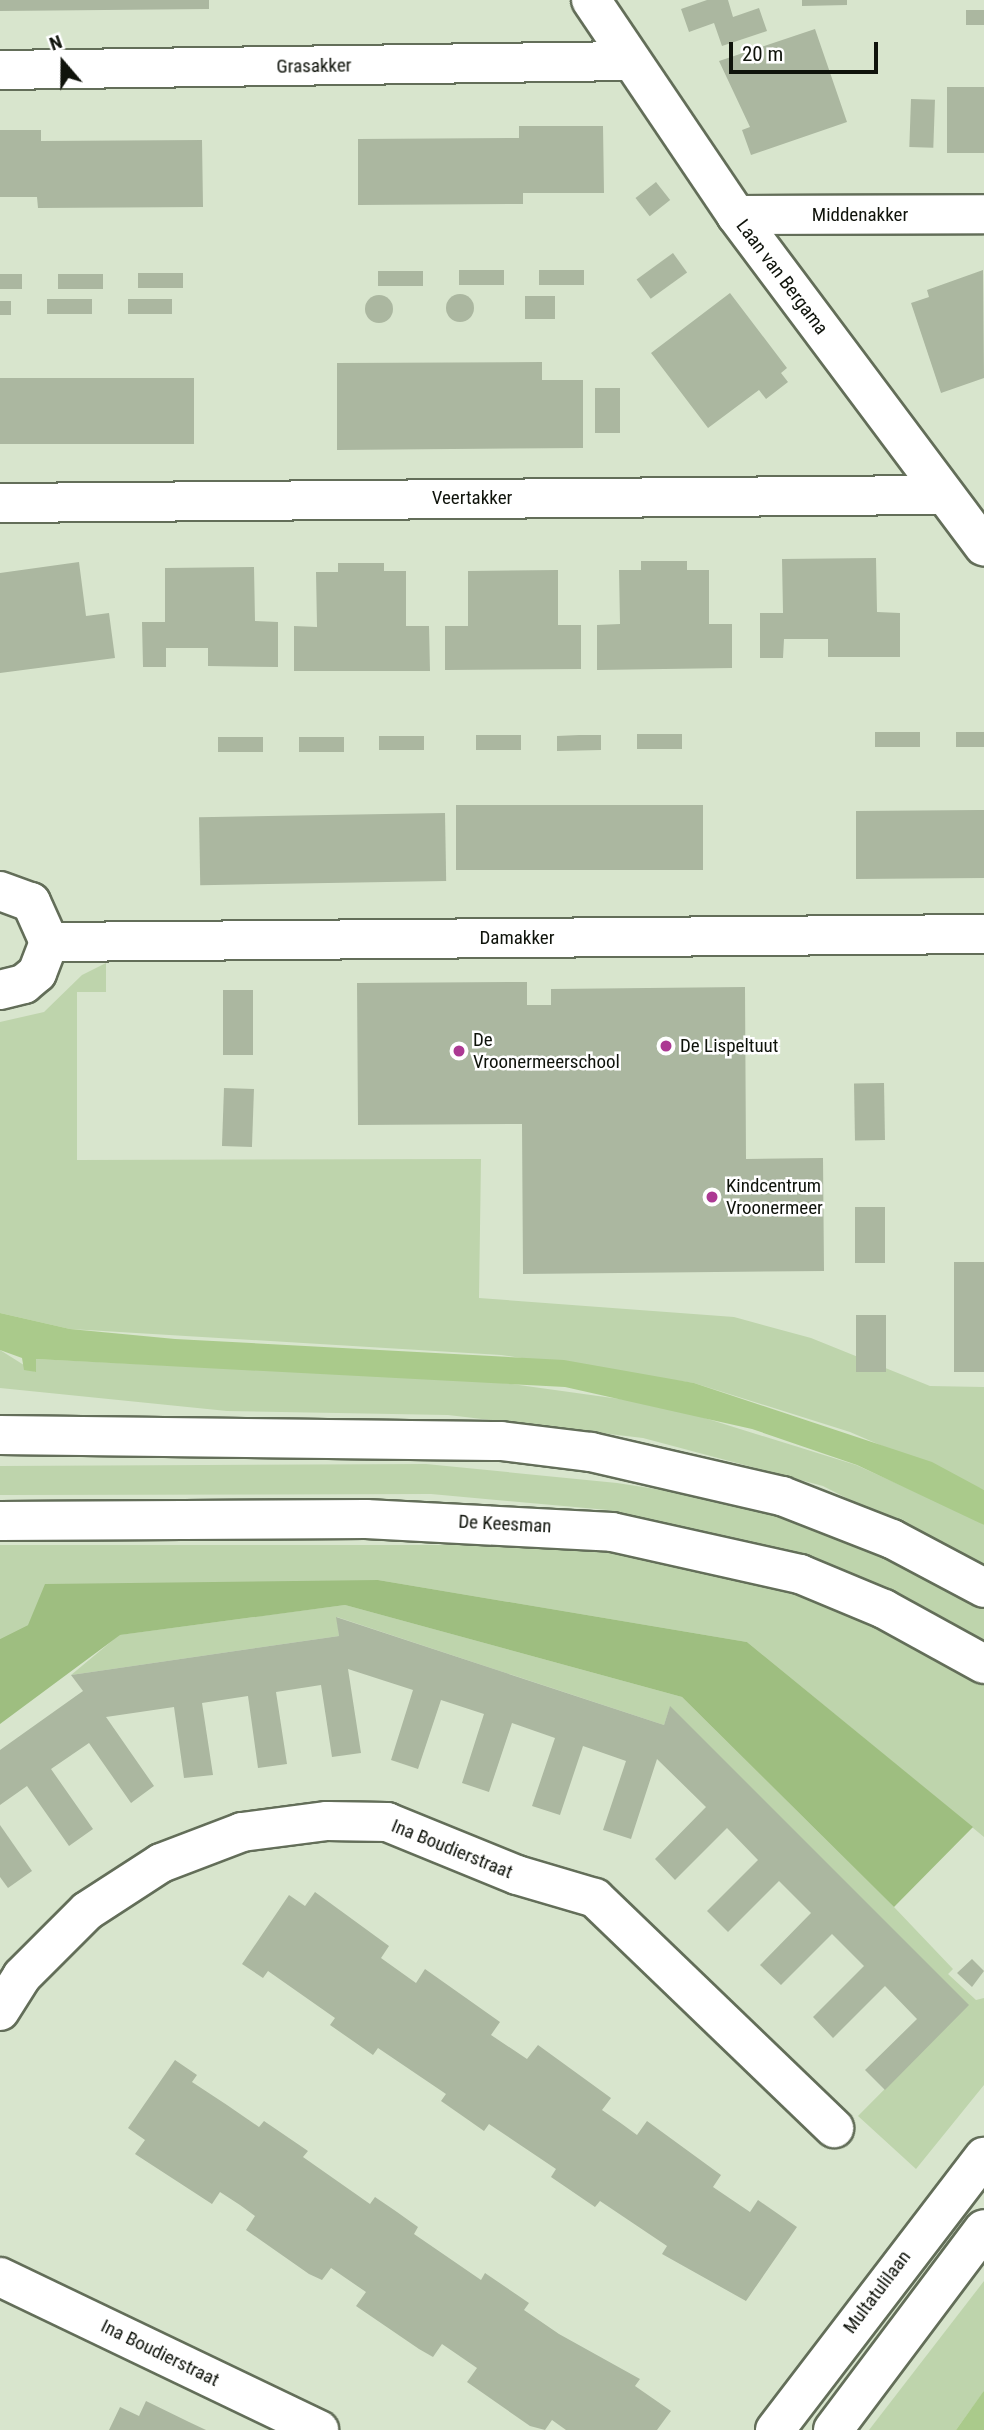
<!DOCTYPE html>
<style>
body{margin:0}
#map{position:relative;width:984px;height:2430px;overflow:hidden;background:#d8e5cd;font-family:"Roboto Condensed",sans-serif}
div>[style]{position:absolute}
[style*='--x']{left:calc(var(--x)*1px);top:calc(var(--y)*1px);width:calc(var(--w)*1px);rotate:calc(var(--a)*1deg)}
.green>*{inset:0;background:#bed4ac}
.forest>*{inset:0;background:#9ebe80}
.water>*{inset:0;background:#aaca8b}
.building>*{inset:0;background:#abb7a0;transform-origin:0 0}
.round{border-radius:50%}
.roads{filter:drop-shadow(2px 0 #636e59) drop-shadow(-2px 0 #636e59) drop-shadow(0 2px #636e59) drop-shadow(0 -2px #636e59)}
.minor>*{height:38px;margin:-19px;padding:0 19px;transform-origin:19px;border-radius:19px;background:#fff}
.tertiary>*{height:38px;margin:-19px;padding:0 19px;transform-origin:19px;border-radius:19px;background:#fff}
.dots>*{width:19px;height:19px;translate:-50% -50%;box-sizing:border-box;border:4px solid #fff;border-radius:50%}
span{translate:-50% -50%;white-space:nowrap;text-align:center;line-height:1.15;-webkit-text-stroke:5px #fff;paint-order:stroke}
.street-label{font-size:19px;color:#0f130b}
.poi-label{font-size:19px;color:#0f130b}
.left{translate:0 -50%;text-align:left}
.north{position:absolute;left:28px;top:28px;width:70px;height:70px;-webkit-text-stroke:5px #fff;paint-order:stroke;rotate:340deg;font-size:19px;font-weight:700;line-height:28px;text-align:center;color:#0f130b}
.north::after{content:'';display:block;margin:auto;width:24px;height:32px;background:#0f130b;clip-path:polygon(50% 0,100% 100%,50% 72%,0 100%)}
.scale{position:absolute;left:729px;top:42px;width:149px;height:32px;box-sizing:border-box;border:4px solid #0f130b;border-top:0;padding-left:9px;font-size:21px;line-height:24px;white-space:nowrap;color:#0f130b;-webkit-text-stroke:5px #fff;paint-order:stroke}
</style>
<div id="map">
<div class="green">
<div style="clip-path:polygon(106px 963px,106px 992px,77px 992px,77px 1160px,481px 1159px,479px 1298px,734px 1317px,811px 1338px,930px 1386px,984px 1387px,984px 1490px,850px 1432px,694px 1383px,501px 1355px,70px 1329px,0 1313px,0 1022px,44px 1012px,82px 975px)"></div>
<div style="clip-path:polygon(0 1350px,35px 1372px,35px 1359px,489px 1381px,663px 1405px,856px 1465px,969px 1516px,984px 1525px,984px 1569px,823px 1486px,643px 1438px,448px 1415px,227px 1411px,0 1388px)"></div>
<div style="clip-path:polygon(426px 1464px,617px 1483px,720px 1499px,804px 1522px,883px 1553px,984px 1608px,984px 1650px,793px 1558px,608px 1510px,431px 1494px,0 1495px,0 1466px)"></div>
<div style="clip-path:polygon(0 1545px,606px 1545px,728px 1568px,872px 1620px,984px 1681px,984px 1837px,747px 1642px,378px 1580px,28px 1625px,0 1639px)"></div>
<div style="clip-path:polygon(345px 1605px,682px 1697px,894px 1907px,953px 1969px,948px 1974px,976px 2000px,984px 1998px,984px 2085px,916px 2169px,858px 2116px,968px 2005px,670px 1707px,664px 1725px,337px 1617px,339px 1636px,71px 1675px,119px 1635px)"></div>
<div style="clip-path:polygon(984px 2281px,984px 2391px,956px 2430px,869px 2430px)"></div>
</div>
<div class="forest">
<div style="clip-path:polygon(378px 1580px,747px 1642px,973px 1827px,894px 1907px,682px 1697px,345px 1605px,120px 1635px,0 1724px,0 1639px,28px 1625px,45px 1584px)"></div>
</div>
<div class="water">
<div style="clip-path:polygon(0 1313px,70px 1329px,175px 1339px,564px 1360px,694px 1383px,932px 1462px,984px 1490px,984px 1525px,857px 1465px,752px 1429px,565px 1387px,36px 1359px,36px 1372px,24px 1370px,22px 1358px,0 1350px)"></div>
<div style="clip-path:polygon(984px 2391px,984px 2430px,956px 2430px,983px 2392px)"></div>
</div>
<div class="building">
<div style="clip-path:polygon(0 0,209px 0,209px 9px,0 11px)"></div>
<div style="clip-path:polygon(707px 0,728px 0,733px 17px,759px 8px,767px 31px,722px 46px,714px 23px,689px 32px,681px 9px)"></div>
<div style="clip-path:polygon(802px 0,847px 0,847px 5px,802px 6px)"></div>
<div style="left:966px;top:10px;width:18px;height:15px"></div>
<div style="clip-path:polygon(815px 29px,847px 122px,751px 155px,742px 130px,750px 127px,719px 61px)"></div>
<div style="left:947px;top:87px;width:37px;height:66px"></div>
<div style="left:911px;top:99px;width:24px;height:48px;rotate:2deg"></div>
<div style="clip-path:polygon(519px 126px,603px 126px,604px 193px,523px 193px,523px 204px,358px 205px,358px 139px,519px 138px)"></div>
<div style="clip-path:polygon(0 130px,41px 130px,41px 141px,202px 140px,203px 207px,38px 208px,37px 197px,0 197px)"></div>
<div style="left:656px;top:182px;width:23px;height:26px;rotate:52deg"></div>
<div style="left:673px;top:253px;width:24px;height:45px;rotate:54deg"></div>
<div style="left:504px;top:270px;width:15px;height:45px;rotate:90deg"></div>
<div style="left:539px;top:270px;width:45px;height:15px"></div>
<div style="clip-path:polygon(983px 270px,984px 378px,941px 393px,911px 303px,929px 297px,927px 290px)"></div>
<div style="left:378px;top:271px;width:45px;height:15px"></div>
<div style="left:183px;top:273px;width:15px;height:45px;rotate:90deg"></div>
<div style="left:22px;top:274px;width:15px;height:22px;rotate:90deg"></div>
<div style="left:58px;top:274px;width:45px;height:15px"></div>
<div style="clip-path:polygon(730px 293px,787px 368px,781px 373px,788px 382px,766px 399px,759px 390px,708px 428px,651px 353px)"></div>
<div class="round" style="left:446px;top:294px;width:28px;height:28px"></div>
<div class="round" style="left:365px;top:295px;width:28px;height:28px"></div>
<div style="left:525px;top:296px;width:30px;height:23px"></div>
<div style="left:92px;top:299px;width:15px;height:45px;rotate:90deg"></div>
<div style="left:128px;top:299px;width:44px;height:15px"></div>
<div style="left:0;top:301px;width:11px;height:14px"></div>
<div style="clip-path:polygon(542px 362px,542px 380px,583px 380px,583px 448px,337px 450px,337px 363px)"></div>
<div style="left:194px;top:378px;width:66px;height:194px;rotate:90deg"></div>
<div style="left:595px;top:388px;width:25px;height:45px"></div>
<div style="clip-path:polygon(876px 558px,877px 612px,900px 613px,900px 657px,828px 657px,828px 639px,784px 639px,783px 658px,760px 658px,760px 613px,783px 613px,782px 559px)"></div>
<div style="clip-path:polygon(641px 561px,687px 561px,687px 570px,709px 570px,709px 624px,732px 624px,732px 668px,597px 670px,597px 625px,620px 624px,619px 570px,641px 570px)"></div>
<div style="clip-path:polygon(79px 562px,86px 616px,109px 613px,115px 658px,0 673px,0 573px)"></div>
<div style="clip-path:polygon(338px 563px,384px 563px,384px 571px,406px 571px,406px 626px,429px 626px,430px 671px,294px 671px,294px 626px,317px 627px,316px 572px,338px 572px)"></div>
<div style="clip-path:polygon(254px 567px,255px 621px,278px 622px,278px 667px,208px 666px,208px 648px,166px 648px,166px 667px,143px 667px,142px 622px,165px 622px,165px 568px)"></div>
<div style="clip-path:polygon(558px 570px,558px 625px,581px 625px,581px 669px,445px 670px,445px 626px,468px 626px,468px 571px)"></div>
<div style="left:920px;top:732px;width:15px;height:45px;rotate:90deg"></div>
<div style="left:956px;top:732px;width:28px;height:15px"></div>
<div style="left:637px;top:734px;width:45px;height:15px"></div>
<div style="left:476px;top:735px;width:45px;height:15px"></div>
<div style="clip-path:polygon(579px 735px,601px 735px,601px 750px,557px 751px,557px 736px)"></div>
<div style="left:424px;top:736px;width:14px;height:45px;rotate:90deg"></div>
<div style="left:263px;top:737px;width:15px;height:45px;rotate:90deg"></div>
<div style="left:344px;top:737px;width:15px;height:45px;rotate:90deg"></div>
<div style="left:456px;top:805px;width:247px;height:65px"></div>
<div style="clip-path:polygon(979px 810px,984px 810px,984px 878px,856px 879px,856px 811px)"></div>
<div style="left:445px;top:813px;width:68px;height:246px;rotate:89deg"></div>
<div style="clip-path:polygon(527px 982px,527px 1005px,551px 1005px,551px 989px,745px 987px,746px 1159px,823px 1158px,824px 1271px,523px 1274px,522px 1124px,358px 1125px,357px 983px)"></div>
<div style="left:253px;top:990px;width:65px;height:30px;rotate:90deg"></div>
<div style="left:884px;top:1083px;width:57px;height:30px;rotate:89deg"></div>
<div style="left:224px;top:1088px;width:30px;height:58px;rotate:2deg"></div>
<div style="left:855px;top:1207px;width:30px;height:56px"></div>
<div style="left:954px;top:1262px;width:30px;height:110px"></div>
<div style="left:856px;top:1315px;width:30px;height:57px"></div>
<div style="clip-path:polygon(336px 1617px,664px 1725px,670px 1706px,969px 2005px,885px 2090px,865px 2070px,917px 2019px,885px 1986px,833px 2038px,813px 2017px,864px 1966px,832px 1934px,781px 1985px,760px 1965px,811px 1913px,779px 1881px,728px 1932px,707px 1911px,758px 1860px,727px 1828px,675px 1880px,655px 1859px,706px 1807px,657px 1759px,631px 1839px,603px 1830px,626px 1761px,583px 1746px,560px 1815px,532px 1806px,555px 1738px,512px 1723px,489px 1792px,462px 1783px,484px 1714px,441px 1700px,418px 1769px,391px 1760px,413px 1690px,348px 1669px,361px 1753px,332px 1757px,321px 1685px,276px 1692px,287px 1764px,258px 1768px,248px 1696px,202px 1703px,213px 1775px,184px 1778px,174px 1707px,106px 1717px,154px 1786px,131px 1803px,89px 1743px,51px 1769px,93px 1829px,69px 1846px,27px 1786px,0 1805px,0 1750px,83px 1691px,71px 1675px,339px 1636px)"></div>
<div style="clip-path:polygon(0 1825px,32px 1871px,8px 1888px,0 1877px)"></div>
<div style="clip-path:polygon(315px 1892px,389px 1946px,381px 1958px,416px 1983px,425px 1969px,500px 2022px,491px 2035px,527px 2059px,538px 2045px,611px 2098px,602px 2110px,622px 2124px,637px 2135px,647px 2121px,721px 2175px,713px 2187px,750px 2212px,758px 2200px,797px 2227px,746px 2301px,662px 2254px,667px 2246px,600px 2201px,595px 2207px,551px 2177px,556px 2169px,489px 2124px,484px 2131px,464px 2117px,441px 2101px,446px 2094px,378px 2048px,373px 2055px,353px 2041px,330px 2025px,335px 2018px,268px 1971px,263px 1978px,242px 1964px,289px 1895px,305px 1906px)"></div>
<div style="clip-path:polygon(972px 1959px,984px 1971px,972px 1987px,957px 1973px)"></div>
<div style="clip-path:polygon(175px 2060px,197px 2075px,192px 2082px,227px 2105px,259px 2127px,264px 2121px,308px 2151px,303px 2157px,370px 2204px,375px 2197px,397px 2212px,418px 2227px,414px 2234px,481px 2280px,485px 2273px,529px 2303px,524px 2310px,559px 2334px,640px 2379px,635px 2386px,671px 2411px,657px 2430px,566px 2430px,552px 2420px,545px 2430px,530px 2426px,467px 2382px,477px 2368px,461px 2357px,442px 2344px,433px 2357px,419px 2349px,356px 2306px,366px 2292px,331px 2268px,322px 2280px,309px 2274px,246px 2230px,255px 2216px,240px 2205px,220px 2192px,212px 2204px,135px 2154px,145px 2140px,128px 2128px)"></div>
<div style="clip-path:polygon(146px 2401px,189px 2422px,206px 2430px,109px 2430px,120px 2407px,139px 2416px)"></div>
</div>
<div class="roads">
<div class="minor">
<div style="--x:591;--y:0;--w:259;--a:56"></div>
<div style="--x:736;--y:215;--w:414;--a:53.2"></div>
<div style="--x:0;--y:70;--w:628;--a:-0.82"></div>
<div style="--x:736;--y:215;--w:248;--a:-0.2"></div>
<div style="--x:0;--y:503;--w:944;--a:-0.49"></div>
<div style="--x:0;--y:891;--w:33;--a:20"></div>
<div style="--x:31;--y:902;--w:44;--a:65.8"></div>
<div style="--x:49;--y:942;--w:33;--a:111"></div>
<div style="--x:37;--y:973;--w:17;--a:140"></div>
<div style="--x:24;--y:984;--w:25;--a:166"></div>
<div style="--x:49;--y:942;--w:935;--a:-0.49"></div>
<div style="--x:0;--y:2011;--w:41;--a:-57.8"></div>
<div style="--x:22;--y:1976;--w:92;--a:-45"></div>
<div style="--x:87;--y:1911;--w:88;--a:-33"></div>
<div style="--x:161;--y:1863;--w:87;--a:-20.9"></div>
<div style="--x:242;--y:1832;--w:86;--a:-7.4"></div>
<div style="--x:327;--y:1821;--w:60;--a:1"></div>
<div style="--x:387;--y:1822;--w:140;--a:22.2"></div>
<div style="--x:517;--y:1875;--w:81;--a:16.4"></div>
<div style="--x:595;--y:1898;--w:332;--a:43.9"></div>
<div style="--x:0;--y:2277;--w:354;--a:25.6"></div>
<div style="--x:775;--y:2430;--w:344;--a:-52.6"></div>
<div style="--x:833;--y:2430;--w:251;--a:-53.1"></div>
</div>
<div class="tertiary">
<div style="--x:0;--y:1435;--w:501;--a:0.69"></div>
<div style="--x:501;--y:1441;--w:91;--a:7"></div>
<div style="--x:591;--y:1452;--w:196;--a:13"></div>
<div style="--x:782;--y:1496;--w:118;--a:21.4"></div>
<div style="--x:892;--y:1539;--w:104;--a:28"></div>
<div style="--x:0;--y:1521;--w:366;--a:-0.3"></div>
<div style="--x:366;--y:1519;--w:246;--a:3"></div>
<div style="--x:612;--y:1532;--w:193;--a:12.6"></div>
<div style="--x:800;--y:1574;--w:91;--a:22.6"></div>
<div style="--x:884;--y:1609;--w:114;--a:28.8"></div>
</div>
</div>
<div class="dots">
<div style="left:666px;top:1046px;background:#ac3993"></div>
<div style="left:459px;top:1051px;background:#ac3993"></div>
<div style="left:712px;top:1197px;background:#ac3993"></div>
</div>
<div class="street-label">
<span style="left:314px;top:66px;rotate:-1deg">Grasakker</span>
<span style="left:860px;top:215px">Middenakker</span>
<span style="left:782px;top:277px;rotate:53deg">Laan van Bergama</span>
<span style="left:472px;top:498px">Veertakker</span>
<span style="left:517px;top:938px">Damakker</span>
<span style="left:505px;top:1524px;rotate:3deg">De Keesman</span>
<span style="left:452px;top:1849px;rotate:22deg">Ina Boudierstraat</span>
<span style="left:877px;top:2292px;rotate:-53deg">Multatulilaan</span>
<span style="left:160px;top:2353px;rotate:26deg">Ina Boudierstraat</span>
</div>
<div class="poi-label">
<span class="left" style="left:473px;top:1051px">De<br>Vroonermeerschool</span>
<span class="left" style="left:680px;top:1046px">De Lispeltuut</span>
<span class="left" style="left:726px;top:1197px">Kindcentrum<br>Vroonermeer</span>
</div>
<div class="north">N</div>
<div class="scale">20 m</div>
</div>
